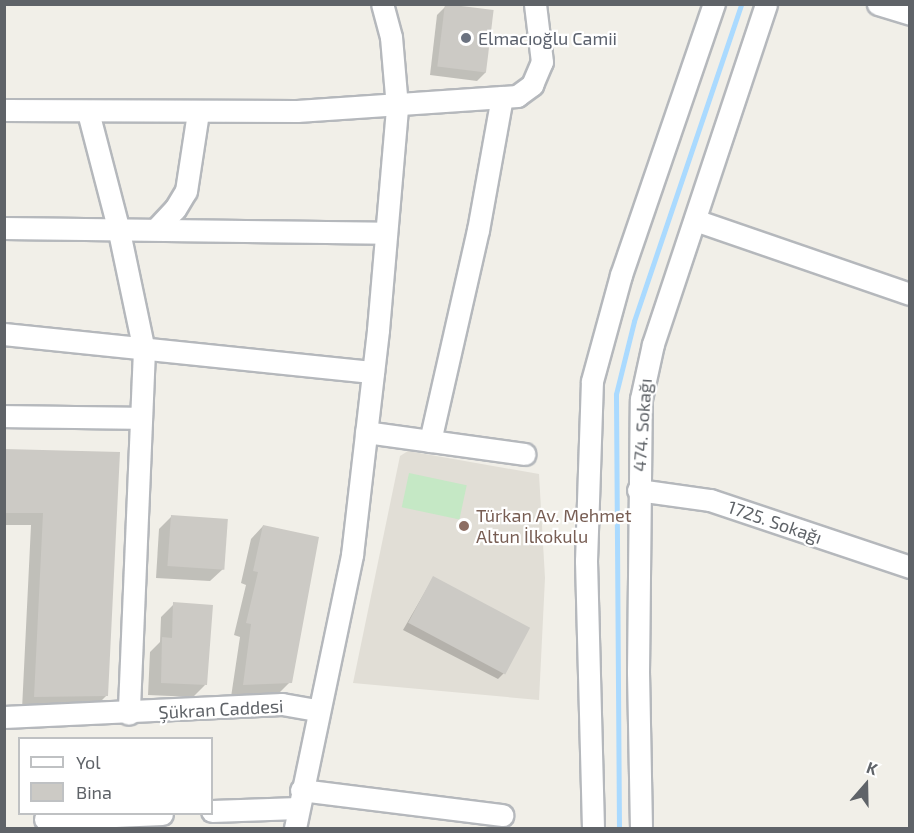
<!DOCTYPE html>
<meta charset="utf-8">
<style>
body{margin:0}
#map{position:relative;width:914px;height:833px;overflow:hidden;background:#f1efe8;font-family:"Exo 2",sans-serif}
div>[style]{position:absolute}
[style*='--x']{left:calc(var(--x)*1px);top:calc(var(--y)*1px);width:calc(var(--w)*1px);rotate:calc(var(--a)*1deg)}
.education>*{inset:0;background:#e1ded6}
.green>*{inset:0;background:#c5e8c5;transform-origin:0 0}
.shadow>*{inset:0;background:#0003}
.stream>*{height:5px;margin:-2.5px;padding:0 2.5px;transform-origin:2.5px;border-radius:2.5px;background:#aadaff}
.building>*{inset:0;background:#cccac5;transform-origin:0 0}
.roads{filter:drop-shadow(2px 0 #b5b8bc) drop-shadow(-2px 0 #b5b8bc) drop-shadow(0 2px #b5b8bc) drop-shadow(0 -2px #b5b8bc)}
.minor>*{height:21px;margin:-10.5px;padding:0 10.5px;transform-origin:10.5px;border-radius:10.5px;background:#fff}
.dots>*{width:16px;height:16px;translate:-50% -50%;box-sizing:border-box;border:3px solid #fff;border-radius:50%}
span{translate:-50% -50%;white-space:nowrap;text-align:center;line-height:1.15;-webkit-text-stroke:4.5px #fff;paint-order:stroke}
.worship-label{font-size:18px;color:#5b616d}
.left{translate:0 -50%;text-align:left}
.street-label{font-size:18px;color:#5f6368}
.education-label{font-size:18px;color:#785e54}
.frame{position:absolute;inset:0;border:6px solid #5f6368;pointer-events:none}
.legend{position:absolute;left:18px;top:737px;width:195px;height:78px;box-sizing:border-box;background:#fff;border:2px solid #bfc1c3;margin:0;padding:8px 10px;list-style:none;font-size:18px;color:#5f6368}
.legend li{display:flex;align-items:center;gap:12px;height:30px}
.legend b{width:30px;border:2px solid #bfc1c3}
.north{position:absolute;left:836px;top:755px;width:60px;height:60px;-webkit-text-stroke:4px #fff;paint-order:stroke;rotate:20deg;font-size:16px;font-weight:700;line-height:24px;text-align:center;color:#5f6368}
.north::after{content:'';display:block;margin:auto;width:21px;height:27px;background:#5f6368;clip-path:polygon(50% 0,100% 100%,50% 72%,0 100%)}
</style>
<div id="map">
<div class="education">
<div style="clip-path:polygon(408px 451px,539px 474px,545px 578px,539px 700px,353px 683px,400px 456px)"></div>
</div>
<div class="green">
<div style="left:409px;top:473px;width:59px;height:35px;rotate:12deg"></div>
</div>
<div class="shadow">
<div style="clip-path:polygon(446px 6px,486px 72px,477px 81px,430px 75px,437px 15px)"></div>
<div style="clip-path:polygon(4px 452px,119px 453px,107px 695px,94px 708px,22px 709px,31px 525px,4px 525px)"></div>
<div style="clip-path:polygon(171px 517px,223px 569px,210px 581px,156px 578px,159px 529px)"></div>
<div style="clip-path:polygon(263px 526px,290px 682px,277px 695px,231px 697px,240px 637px,234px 635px,246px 585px,241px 583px,251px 539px)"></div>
<div style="clip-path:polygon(433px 578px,505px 672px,498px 679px,403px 630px)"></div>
<div style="clip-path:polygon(174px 604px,205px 685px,193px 697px,148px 695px,150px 652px,160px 642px,161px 617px)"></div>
</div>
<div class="stream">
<div style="--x:619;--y:828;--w:434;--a:-90.4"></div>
<div style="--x:616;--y:394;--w:75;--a:-76.1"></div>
<div style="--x:634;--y:321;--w:335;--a:-71.3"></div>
</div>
<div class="building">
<div style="left:445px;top:4px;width:49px;height:63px;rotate:7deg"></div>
<div style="clip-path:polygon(4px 449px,120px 452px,108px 696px,34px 697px,43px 513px,4px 513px)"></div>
<div style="left:171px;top:515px;width:57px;height:51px;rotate:4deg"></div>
<div style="clip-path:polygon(263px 525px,319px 537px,292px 683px,243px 685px,251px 624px,246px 623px,258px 572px,253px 571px)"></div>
<div style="left:433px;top:576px;width:110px;height:53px;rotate:28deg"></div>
<div style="clip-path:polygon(173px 602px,213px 605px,207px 685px,161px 683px,162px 637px,172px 638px)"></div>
</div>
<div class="roads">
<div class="minor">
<div style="--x:878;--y:4;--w:34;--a:17"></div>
<div style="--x:4;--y:110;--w:293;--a:0.2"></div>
<div style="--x:297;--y:111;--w:221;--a:-3.9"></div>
<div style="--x:517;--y:96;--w:19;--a:-36"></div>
<div style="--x:532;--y:85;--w:25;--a:-67"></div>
<div style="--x:542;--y:62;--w:58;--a:-96.9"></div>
<div style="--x:88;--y:112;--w:119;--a:75.4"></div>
<div style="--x:118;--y:227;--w:126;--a:78.1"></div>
<div style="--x:144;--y:350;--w:364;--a:92.4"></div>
<div style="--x:695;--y:220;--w:227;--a:19"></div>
<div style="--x:4;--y:228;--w:382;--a:0.7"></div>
<div style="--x:157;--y:228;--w:26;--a:-47"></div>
<div style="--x:175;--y:209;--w:21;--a:-59"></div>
<div style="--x:186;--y:191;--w:79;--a:-81.3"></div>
<div style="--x:4;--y:334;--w:371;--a:5.9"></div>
<div style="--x:4;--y:416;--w:137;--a:0.8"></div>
<div style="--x:366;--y:432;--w:160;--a:7.9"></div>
<div style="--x:430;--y:441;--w:216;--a:-77.2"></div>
<div style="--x:478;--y:230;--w:135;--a:-79.8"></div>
<div style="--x:638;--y:490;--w:73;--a:7.9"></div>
<div style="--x:710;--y:500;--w:211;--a:18.5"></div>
<div style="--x:4;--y:717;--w:278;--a:-2.7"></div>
<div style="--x:282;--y:704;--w:36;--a:10"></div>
<div style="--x:301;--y:790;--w:203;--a:7.1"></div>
<div style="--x:212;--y:811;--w:86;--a:-2"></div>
<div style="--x:45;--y:819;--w:117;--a:-2.4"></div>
<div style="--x:295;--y:828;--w:279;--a:-78.2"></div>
<div style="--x:352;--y:555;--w:226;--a:-83.4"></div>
<div style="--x:378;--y:330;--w:224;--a:-85.1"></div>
<div style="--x:397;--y:107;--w:70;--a:-94.9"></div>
<div style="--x:391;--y:37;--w:34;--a:-105"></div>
<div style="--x:593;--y:828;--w:267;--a:-91.5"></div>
<div style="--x:586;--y:561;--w:180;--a:-88.1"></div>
<div style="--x:592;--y:381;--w:110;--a:-74.7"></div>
<div style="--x:621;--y:275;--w:287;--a:-71.1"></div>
<div style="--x:641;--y:828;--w:156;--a:-91.1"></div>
<div style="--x:638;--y:672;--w:273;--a:-89.4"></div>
<div style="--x:641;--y:399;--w:56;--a:-77.7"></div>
<div style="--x:653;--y:344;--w:358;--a:-71.6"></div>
</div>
</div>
<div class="dots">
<div style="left:466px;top:38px;background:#6b7280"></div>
<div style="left:464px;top:526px;background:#8d6e63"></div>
</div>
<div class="worship-label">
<span class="left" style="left:478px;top:38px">Elmacıoğlu Camii</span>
</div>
<div class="street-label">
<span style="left:642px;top:425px;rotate:-86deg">474. Sokağı</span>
<span style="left:775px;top:522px;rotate:19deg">1725. Sokağı</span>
<span style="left:221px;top:709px;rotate:-3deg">Şükran Caddesi</span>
</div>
<div class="education-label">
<span class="left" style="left:476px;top:526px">Türkan Av. Mehmet<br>Altun İlkokulu</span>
</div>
<div class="frame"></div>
<ul class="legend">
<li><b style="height:8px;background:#fff"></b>Yol</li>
<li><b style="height:16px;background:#cccac5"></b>Bina</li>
</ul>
<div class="north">K</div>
</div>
